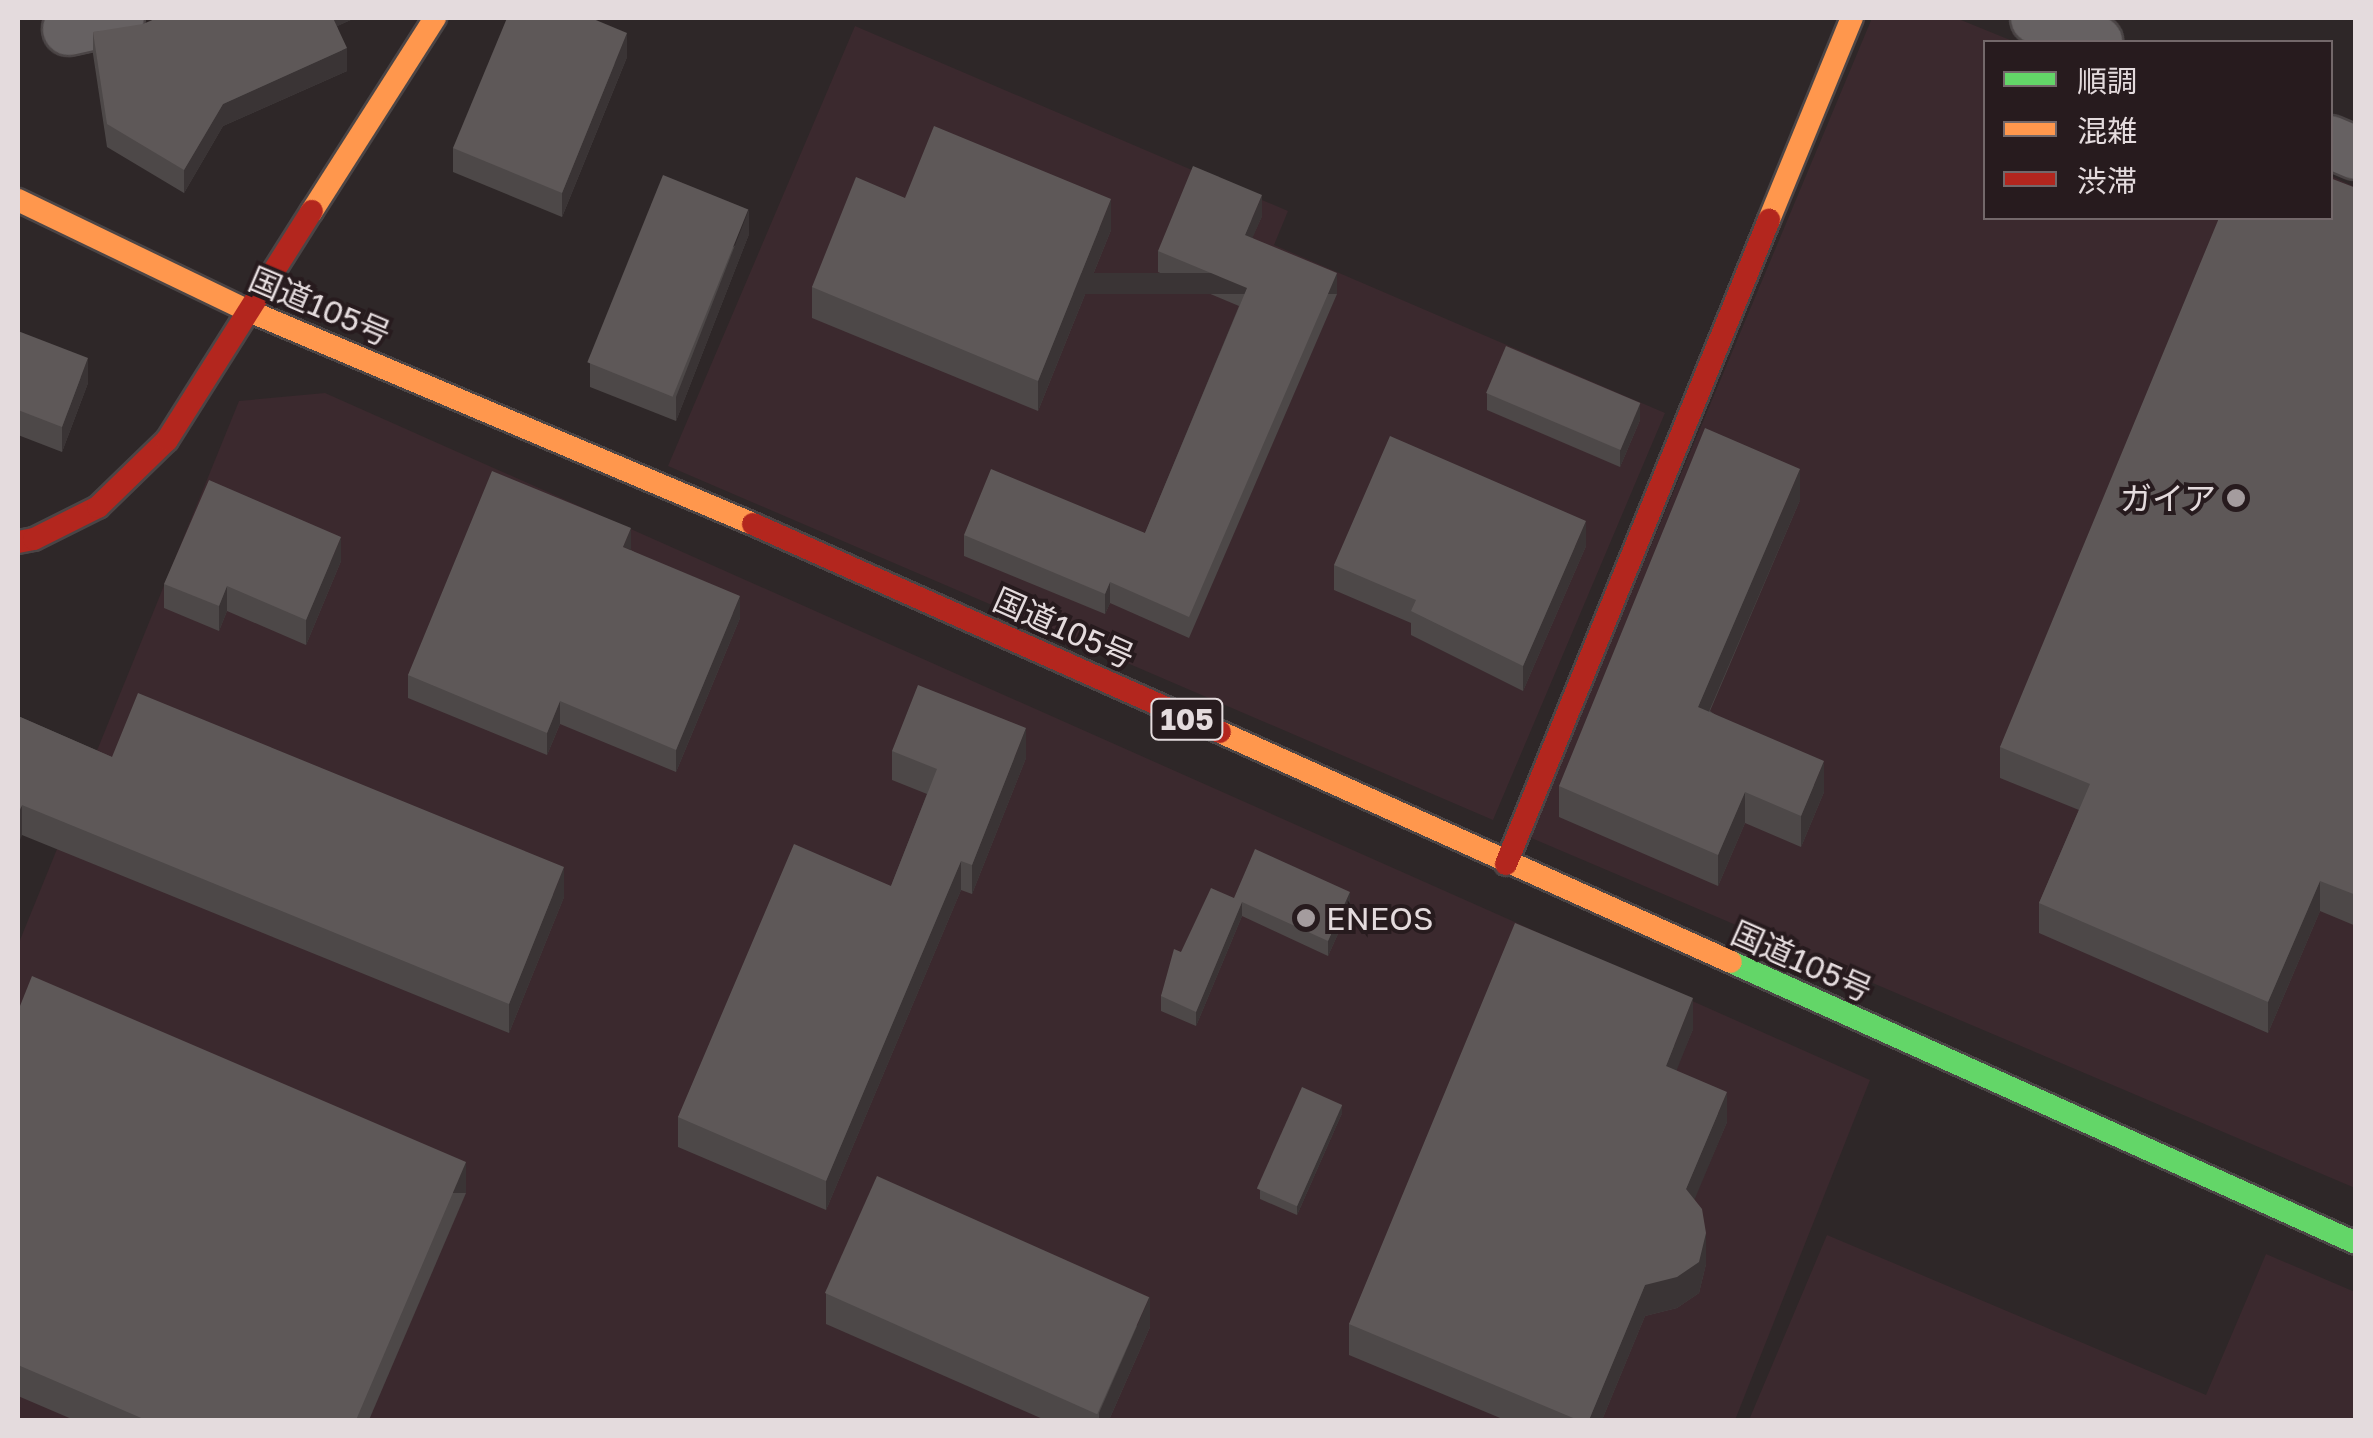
<!DOCTYPE html>
<meta charset="utf-8">
<style>
body{margin:0}
#map{position:relative;width:2373px;height:1438px;overflow:hidden;background:#2e2728;font-family:"Golos Text","Noto Sans JP",sans-serif}
div>[style]{position:absolute}
[style*='--x']{left:calc(var(--x)*1px);top:calc(var(--y)*1px);width:calc(var(--w)*1px);rotate:calc(var(--a)*1deg)}
.built>*{inset:0;background:#3b292e}
.roads{filter:drop-shadow(2px 0 #4b4546) drop-shadow(-2px 0 #4b4546) drop-shadow(0 2px #4b4546) drop-shadow(0 -2px #4b4546)}
.street>*{height:52px;margin:-26px;padding:0 26px;transform-origin:26px;border-radius:26px;background:#666162}
.fast>*{height:22px;margin:-11px;padding:0 11px;transform-origin:11px;border-radius:11px;background:#63d668}
.slow>*{height:22px;margin:-11px;padding:0 11px;transform-origin:11px;border-radius:11px;background:#ff974d}
.jam>*{height:22px;margin:-11px;padding:0 11px;transform-origin:11px;border-radius:11px;background:#b3261e}
.wall>*{inset:0;background:#4d4848}
.shaded-wall>*{inset:0;background:#3a3435;transform-origin:0 0}
.building>*{inset:0;background:#5e5858;transform-origin:0 0}
.dots>*{width:28px;height:28px;translate:-50% -50%;box-sizing:border-box;border:5px solid #271b1e;border-radius:50%}
span{translate:-50% -50%;white-space:nowrap;text-align:center;line-height:1.15;-webkit-text-stroke:8px #271b1e;paint-order:stroke}
.shield-label span{padding:2px 8px;background:#271b1e;border:2px solid;border-radius:8px;-webkit-text-stroke-width:0}
.shield-label{font-size:30px;color:#e4dbdd;font-weight:700}
.street-label{font-size:32px;color:#e4dbdd}
.poi-label{font-size:32px;color:#e4dbdd}
.right{translate:-100% -50%;text-align:right}
.left{translate:0 -50%;text-align:left}
.frame{position:absolute;inset:0;border:20px solid #e4dbdd;pointer-events:none}
.legend{position:absolute;left:1983px;top:40px;width:350px;height:180px;box-sizing:border-box;background:#271b1e;border:2px solid #73686a;margin:0;padding:12px 18px;list-style:none;font-size:30px;color:#e4dbdd}
.legend li{display:flex;align-items:center;gap:20px;height:50px}
.legend b{width:50px;border:2px solid #73686a}
</style>
<div id="map">
<div class="built">
<div style="clip-path:polygon(1872px 18px,1956px 18px,2015px 42px,1986px 42px,1986px 218px,2330px 218px,2331px 176px,2355px 187px,2355px 1188px,1529px 837px)"></div>
<div style="clip-path:polygon(855px 26px,1288px 211px,1274px 245px,1665px 413px,1493px 820px,668px 466px)"></div>
<div style="clip-path:polygon(325px 393px,1870px 1080px,1735px 1420px,18px 1420px,18px 945px,239px 401px)"></div>
<div style="clip-path:polygon(1827px 1235px,2206px 1395px,2266px 1254px,2355px 1292px,2355px 1420px,1749px 1420px)"></div>
</div>
<div class="roads">
<div class="street">
<div style="--x:2037;--y:18;--w:64;--a:22.1"></div>
<div style="--x:69;--y:29;--w:50;--a:-12.7"></div>
<div style="--x:2330;--y:142;--w:28;--a:23"></div>
</div>
<div class="fast">
<div style="--x:1731;--y:962;--w:685;--a:24.21"></div>
</div>
<div class="slow">
<div style="--x:18;--y:200;--w:256;--a:25.7"></div>
<div style="--x:249;--y:311;--w:547;--a:22.91"></div>
<div style="--x:312;--y:211;--w:229;--a:-57.5"></div>
<div style="--x:1769;--y:220;--w:218;--a:-67.7"></div>
<div style="--x:1220;--y:732;--w:560;--a:24.23"></div>
</div>
<div class="jam">
<div style="--x:753;--y:524;--w:511;--a:24.01"></div>
<div style="--x:18;--y:542;--w:16;--a:-11"></div>
<div style="--x:34;--y:539;--w:72;--a:-26.6"></div>
<div style="--x:98;--y:507;--w:96;--a:-44.2"></div>
<div style="--x:167;--y:440;--w:271;--a:-57.7"></div>
<div style="--x:1506;--y:864;--w:696;--a:-67.79"></div>
</div>
</div>
<div class="wall">
<div style="clip-path:polygon(355px 18px,337px 26px,347px 71px,223px 126px,184px 193px,107px 147px,93px 54px,93px 32px)"></div>
<div style="clip-path:polygon(627px 57px,562px 217px,453px 172px,453px 148px)"></div>
<div style="clip-path:polygon(2356px 188px,2356px 926px,2320px 911px,2268px 1033px,2039px 933px,2039px 903px,2079px 810px,2000px 778px,2000px 747px)"></div>
<div style="clip-path:polygon(905px 198px,1111px 230px,1038px 411px,812px 318px,812px 287px)"></div>
<div style="clip-path:polygon(1262px 216px,1252px 238px,1337px 294px,1189px 638px,1110px 603px,1105px 614px,964px 556px,964px 535px,1145px 533px,1239px 306px,1158px 272px,1158px 251px)"></div>
<div style="clip-path:polygon(749px 234px,676px 421px,590px 387px,590px 363px)"></div>
<div style="clip-path:polygon(18px 331px,88px 383px,62px 452px,18px 435px)"></div>
<div style="clip-path:polygon(1487px 393px,1640px 420px,1620px 467px,1487px 410px)"></div>
<div style="clip-path:polygon(1800px 500px,1710px 711px,1824px 792px,1801px 847px,1745px 823px,1718px 886px,1559px 817px,1559px 786px)"></div>
<div style="clip-path:polygon(1586px 546px,1523px 691px,1411px 635px,1411px 623px,1334px 590px,1334px 565px)"></div>
<div style="clip-path:polygon(631px 550px,740px 618px,676px 772px,560px 724px,547px 755px,408px 698px,408px 675px)"></div>
<div style="clip-path:polygon(341px 561px,306px 645px,227px 611px,219px 631px,164px 608px,164px 584px)"></div>
<div style="clip-path:polygon(18px 716px,112px 757px,564px 897px,509px 1033px,22px 835px)"></div>
<div style="clip-path:polygon(892px 751px,1026px 758px,972px 894px,961px 890px,826px 1210px,678px 1147px,678px 1117px,891px 886px,927px 794px,892px 780px)"></div>
<div style="clip-path:polygon(1234px 898px,1350px 907px,1328px 956px,1242px 916px,1196px 1026px,1161px 1011px,1161px 996px,1181px 952px)"></div>
<div style="clip-path:polygon(18px 1011px,466px 1193px,369px 1420px,74px 1420px,18px 1396px)"></div>
<div style="clip-path:polygon(1693px 1029px,1676px 1070px,1727px 1122px,1694px 1199px,1706px 1264px,1699px 1293px,1677px 1308px,1645px 1316px,1602px 1420px,1505px 1420px,1349px 1355px,1349px 1324px)"></div>
<div style="clip-path:polygon(1342px 1113px,1297px 1215px,1260px 1199px,1260px 1190px)"></div>
<div style="clip-path:polygon(826px 1293px,1150px 1327px,1109px 1420px,1045px 1420px,826px 1324px)"></div>
</div>
<div class="shaded-wall">
<div style="clip-path:polygon(329px 18px,355px 18px,329px 30px)"></div>
<div style="clip-path:polygon(627px 33px,627px 57px,562px 217px,562px 193px)"></div>
<div style="clip-path:polygon(347px 48px,347px 71px,223px 126px,184px 193px,184px 170px,223px 104px)"></div>
<div style="clip-path:polygon(1262px 195px,1262px 216px,1245px 255px,1245px 235px)"></div>
<div style="clip-path:polygon(1111px 199px,1111px 230px,1038px 411px,1038px 381px)"></div>
<div style="clip-path:polygon(749px 209px,749px 234px,676px 421px,676px 397px)"></div>
<div style="left:1337px;top:273px;width:21px;height:374px;rotate:90deg"></div>
<div style="clip-path:polygon(88px 358px,88px 383px,62px 452px,62px 427px)"></div>
<div style="clip-path:polygon(1640px 403px,1640px 420px,1620px 467px,1620px 450px)"></div>
<div style="clip-path:polygon(1800px 469px,1800px 500px,1698px 737px,1698px 707px)"></div>
<div style="clip-path:polygon(1586px 521px,1586px 546px,1523px 691px,1523px 666px)"></div>
<div style="clip-path:polygon(631px 528px,631px 550px,623px 547px)"></div>
<div style="clip-path:polygon(341px 537px,341px 561px,306px 645px,306px 620px)"></div>
<div style="clip-path:polygon(1110px 582px,1110px 603px,1105px 614px,1105px 594px)"></div>
<div style="clip-path:polygon(227px 586px,227px 611px,219px 631px,219px 606px)"></div>
<div style="clip-path:polygon(740px 596px,740px 618px,676px 772px,676px 750px)"></div>
<div style="clip-path:polygon(560px 701px,560px 724px,547px 755px,547px 733px)"></div>
<div style="clip-path:polygon(1026px 728px,1026px 758px,972px 894px,972px 865px)"></div>
<div style="clip-path:polygon(1824px 761px,1824px 792px,1801px 847px,1801px 816px)"></div>
<div style="clip-path:polygon(1745px 792px,1745px 823px,1718px 886px,1718px 855px)"></div>
<div style="clip-path:polygon(22px 805px,22px 835px,18px 845px,18px 815px)"></div>
<div style="clip-path:polygon(961px 861px,961px 890px,826px 1210px,826px 1181px)"></div>
<div style="clip-path:polygon(564px 867px,564px 897px,509px 1033px,509px 1004px)"></div>
<div style="clip-path:polygon(2320px 881px,2320px 911px,2268px 1033px,2268px 1002px)"></div>
<div style="clip-path:polygon(1350px 892px,1350px 907px,1328px 956px,1328px 941px)"></div>
<div style="clip-path:polygon(1242px 902px,1242px 916px,1196px 1026px,1196px 1012px)"></div>
<div style="clip-path:polygon(1693px 998px,1693px 1029px,1666px 1097px,1666px 1066px)"></div>
<div style="clip-path:polygon(1727px 1092px,1727px 1122px,1686px 1220px,1686px 1189px)"></div>
<div style="clip-path:polygon(1342px 1105px,1342px 1113px,1297px 1215px,1297px 1206px)"></div>
<div style="left:466px;top:1162px;width:31px;height:280px;rotate:90deg"></div>
<div style="clip-path:polygon(1706px 1233px,1706px 1264px,1699px 1293px,1677px 1308px,1645px 1316px,1602px 1420px,1589px 1420px,1645px 1285px)"></div>
<div style="clip-path:polygon(1150px 1296px,1150px 1327px,1109px 1420px,1099px 1420px,1099px 1413px)"></div>
</div>
<div class="building">
<div style="clip-path:polygon(157px 18px,333px 18px,347px 48px,223px 104px,184px 170px,107px 124px,93px 32px,143px 24px)"></div>
<div style="clip-path:polygon(507px 18px,591px 18px,627px 33px,562px 193px,453px 148px)"></div>
<div style="clip-path:polygon(934px 126px,1111px 199px,1038px 381px,812px 287px,856px 177px,905px 198px)"></div>
<div style="clip-path:polygon(1193px 166px,1262px 195px,1245px 235px,1337px 273px,1189px 617px,1110px 582px,1105px 594px,964px 535px,991px 469px,1145px 533px,1247px 288px,1158px 251px)"></div>
<div style="left:663px;top:175px;width:92px;height:202px;rotate:22deg"></div>
<div style="clip-path:polygon(2330px 178px,2356px 188px,2356px 895px,2320px 881px,2268px 1002px,2039px 903px,2090px 784px,2000px 747px,2219px 218px,2330px 218px)"></div>
<div style="clip-path:polygon(18px 331px,88px 358px,62px 427px,18px 410px)"></div>
<div style="left:1506px;top:346px;width:146px;height:51px;rotate:23deg"></div>
<div style="clip-path:polygon(1705px 428px,1800px 469px,1698px 707px,1824px 761px,1801px 816px,1745px 792px,1718px 855px,1559px 786px)"></div>
<div style="clip-path:polygon(1390px 436px,1586px 521px,1523px 666px,1411px 611px,1416px 600px,1334px 565px)"></div>
<div style="clip-path:polygon(492px 471px,631px 528px,623px 547px,740px 596px,676px 750px,560px 701px,547px 733px,408px 675px)"></div>
<div style="clip-path:polygon(209px 480px,341px 537px,306px 620px,227px 586px,219px 606px,164px 584px)"></div>
<div style="clip-path:polygon(918px 685px,1026px 728px,972px 865px,961px 861px,826px 1181px,678px 1117px,794px 844px,891px 886px,937px 769px,892px 751px)"></div>
<div style="clip-path:polygon(138px 693px,564px 867px,509px 1004px,22px 805px,18px 815px,18px 716px,112px 757px)"></div>
<div style="clip-path:polygon(1255px 849px,1350px 892px,1328px 941px,1242px 902px,1196px 1012px,1161px 996px,1174px 949px,1181px 952px,1211px 888px,1234px 898px)"></div>
<div style="clip-path:polygon(1515px 923px,1693px 998px,1666px 1066px,1727px 1092px,1686px 1189px,1702px 1209px,1706px 1233px,1699px 1262px,1677px 1277px,1645px 1285px,1589px 1420px,1578px 1420px,1349px 1324px)"></div>
<div style="clip-path:polygon(32px 976px,466px 1162px,356px 1420px,146px 1420px,18px 1365px,18px 1011px)"></div>
<div style="left:1302px;top:1087px;width:44px;height:111px;rotate:24deg"></div>
<div style="left:877px;top:1176px;width:298px;height:128px;rotate:24deg"></div>
</div>
<div class="dots">
<div style="left:2236px;top:498px;background:#a49c9e"></div>
<div style="left:1306px;top:918px;background:#a49c9e"></div>
</div>
<div class="shield-label">
<span style="left:1187px;top:719px">105</span>
</div>
<div class="street-label">
<span style="left:320px;top:306px;rotate:23deg">国道105号</span>
<span style="left:1064px;top:628px;rotate:24deg">国道105号</span>
<span style="left:1802px;top:961px;rotate:24deg">国道105号</span>
</div>
<div class="poi-label">
<span class="right" style="left:2216px;top:498px">ガイア</span>
<span class="left" style="left:1326px;top:918px">ENEOS</span>
</div>
<div class="frame"></div>
<ul class="legend">
<li><b style="height:12px;background:#63d668"></b>順調</li>
<li><b style="height:12px;background:#ff974d"></b>混雑</li>
<li><b style="height:12px;background:#b3261e"></b>渋滞</li>
</ul>
</div>
